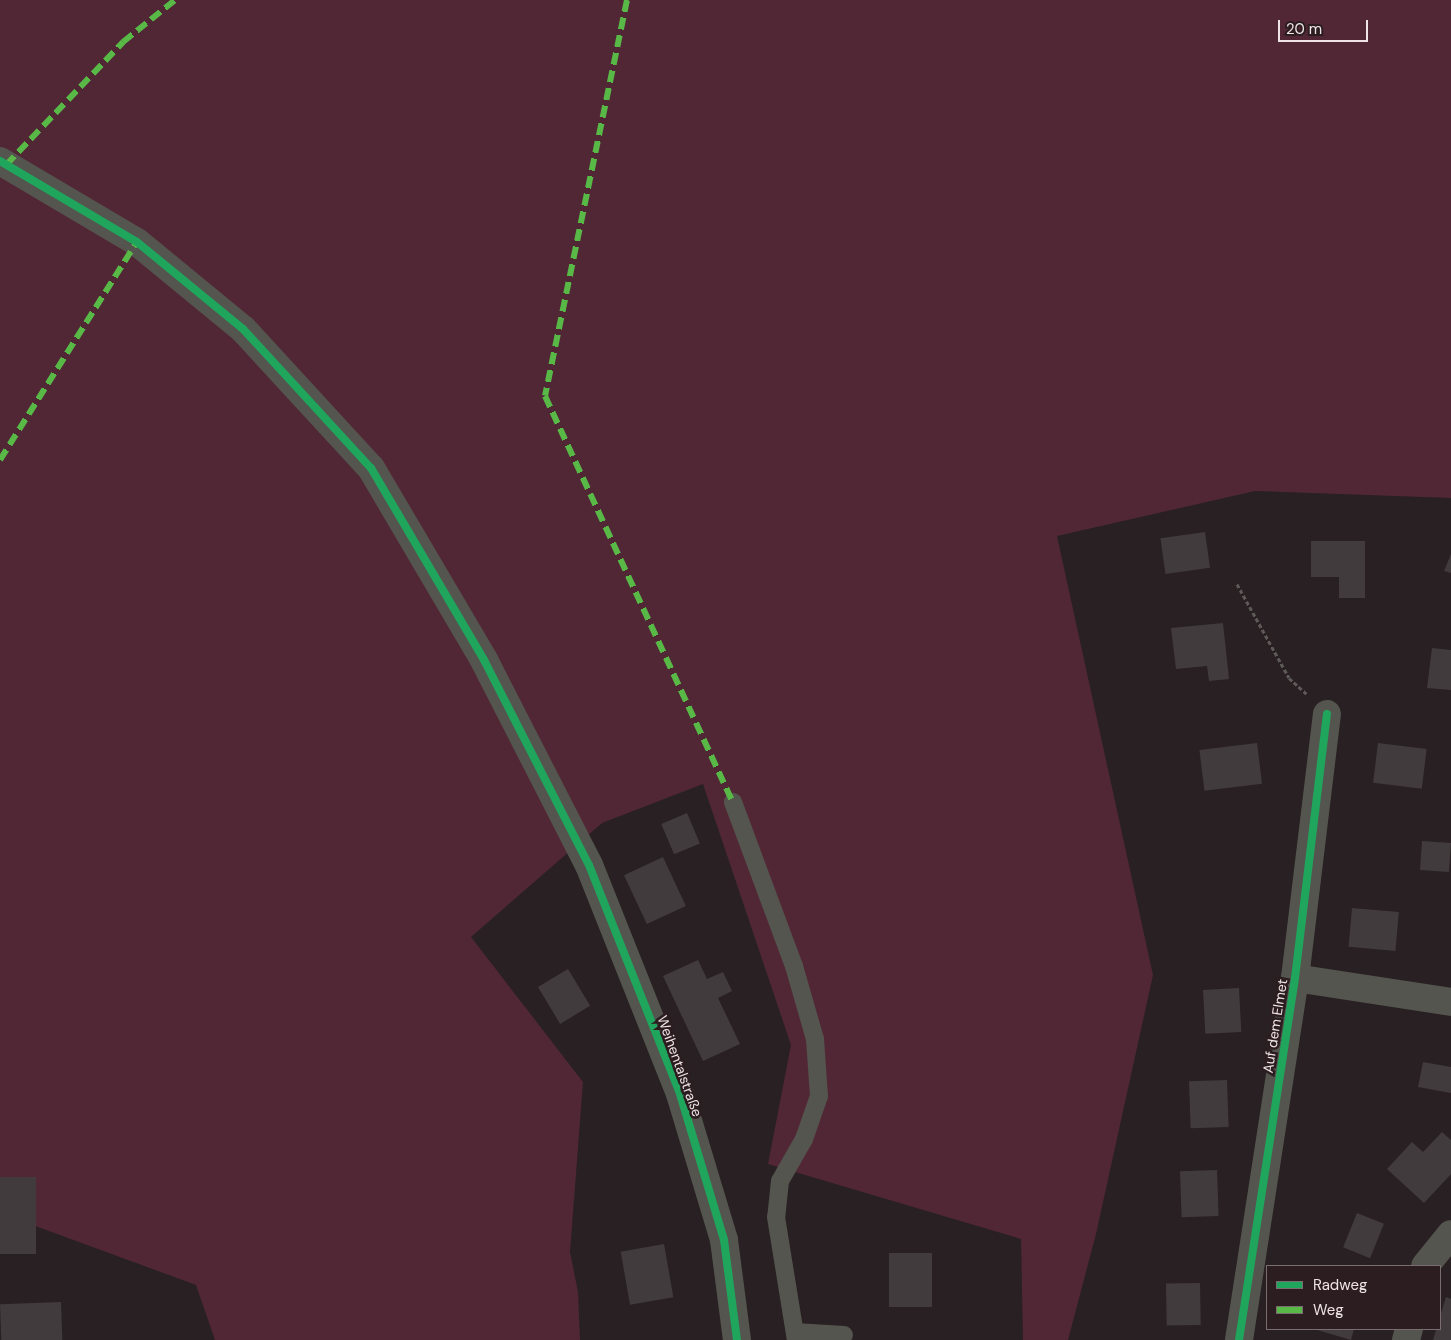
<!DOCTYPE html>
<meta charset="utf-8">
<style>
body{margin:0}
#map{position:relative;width:1451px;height:1340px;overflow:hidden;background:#282022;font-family:"DM Sans",sans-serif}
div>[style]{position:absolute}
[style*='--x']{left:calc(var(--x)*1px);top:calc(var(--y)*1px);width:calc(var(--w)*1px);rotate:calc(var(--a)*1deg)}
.green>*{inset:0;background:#512736}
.building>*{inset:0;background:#423b3d;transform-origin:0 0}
.path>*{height:3px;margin-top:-1.5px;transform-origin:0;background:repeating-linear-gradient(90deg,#5d5a58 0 4px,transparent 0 6.5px)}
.service>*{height:18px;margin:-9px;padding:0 9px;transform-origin:9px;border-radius:9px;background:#54554e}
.minor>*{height:28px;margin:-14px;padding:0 14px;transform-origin:14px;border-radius:14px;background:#54554e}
.tertiary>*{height:28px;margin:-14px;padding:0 14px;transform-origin:14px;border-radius:14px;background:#54554e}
.quiet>*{height:6px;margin-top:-3px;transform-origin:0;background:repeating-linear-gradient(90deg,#58b947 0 12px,transparent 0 18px)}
.cycleway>*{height:8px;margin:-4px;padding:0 4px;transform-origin:4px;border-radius:4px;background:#20a55d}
span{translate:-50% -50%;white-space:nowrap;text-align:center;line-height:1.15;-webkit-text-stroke:5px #2c1d21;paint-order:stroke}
.street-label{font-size:14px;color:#eee4e6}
.legend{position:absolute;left:1266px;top:1265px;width:175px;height:65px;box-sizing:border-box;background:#2c1d21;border:1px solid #7a6d70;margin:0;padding:6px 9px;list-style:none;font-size:15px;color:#eee4e6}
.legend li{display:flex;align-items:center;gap:10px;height:25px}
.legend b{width:25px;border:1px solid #7a6d70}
.scale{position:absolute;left:1278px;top:20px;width:90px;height:22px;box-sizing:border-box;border:2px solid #eee4e6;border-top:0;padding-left:6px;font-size:15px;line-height:18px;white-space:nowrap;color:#eee4e6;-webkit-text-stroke:4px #2c1d21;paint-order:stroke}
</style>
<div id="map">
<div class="green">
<div style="clip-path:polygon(0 0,1451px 0,1451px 498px,1255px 491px,1057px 536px,1153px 975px,1096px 1234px,1068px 1340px,1023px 1340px,1021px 1239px,768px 1164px,791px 1045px,703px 784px,602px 823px,471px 937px,583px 1082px,570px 1252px,578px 1292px,580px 1340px,215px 1340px,196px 1285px,0 1213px)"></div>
</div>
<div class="building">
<div style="left:1205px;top:532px;width:36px;height:45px;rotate:82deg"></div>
<div style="clip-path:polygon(1311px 541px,1365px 541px,1365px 598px,1339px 598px,1339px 577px,1311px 577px)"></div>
<div style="clip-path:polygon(1451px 554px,1451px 573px,1444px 571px)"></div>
<div style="clip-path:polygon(1223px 623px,1229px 679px,1209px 681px,1207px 666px,1176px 669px,1171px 628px)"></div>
<div style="clip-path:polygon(1432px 648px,1451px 650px,1451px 690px,1427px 688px)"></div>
<div style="left:1257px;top:743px;width:41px;height:58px;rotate:83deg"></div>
<div style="left:1378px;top:743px;width:49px;height:40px;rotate:7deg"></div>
<div style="left:687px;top:813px;width:33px;height:28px;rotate:67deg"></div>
<div style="left:1422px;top:841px;width:29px;height:29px;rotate:4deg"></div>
<div style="left:663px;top:857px;width:54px;height:43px;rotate:65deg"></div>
<div style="left:1352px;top:908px;width:47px;height:39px;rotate:5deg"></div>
<div style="clip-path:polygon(698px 960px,707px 979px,723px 972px,732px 991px,718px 998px,740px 1044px,703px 1061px,663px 976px)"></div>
<div style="left:568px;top:969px;width:43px;height:35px;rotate:59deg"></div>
<div style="left:1239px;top:988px;width:44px;height:36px;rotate:87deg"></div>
<div style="clip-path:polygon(1423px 1062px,1451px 1067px,1451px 1093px,1418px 1087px)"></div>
<div style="left:1227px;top:1080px;width:47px;height:38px;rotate:88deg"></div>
<div style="clip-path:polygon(1442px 1132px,1451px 1140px,1451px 1174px,1424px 1203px,1387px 1169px,1412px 1142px,1423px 1152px)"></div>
<div style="left:1217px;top:1170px;width:46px;height:37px;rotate:88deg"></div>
<div style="left:0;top:1177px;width:36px;height:77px"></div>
<div style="left:1357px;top:1213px;width:29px;height:37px;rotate:22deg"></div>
<div style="left:664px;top:1244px;width:54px;height:44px;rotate:80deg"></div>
<div style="left:889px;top:1253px;width:43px;height:54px"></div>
<div style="left:1200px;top:1283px;width:42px;height:34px;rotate:89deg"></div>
<div style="clip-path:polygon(1446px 1297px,1451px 1299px,1451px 1340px,1433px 1340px)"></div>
<div style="left:61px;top:1302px;width:38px;height:61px;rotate:88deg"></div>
<div style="clip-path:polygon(1314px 1329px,1354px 1329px,1351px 1340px)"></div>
</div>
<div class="path">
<div style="--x:1237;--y:584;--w:107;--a:61"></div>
<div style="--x:1289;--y:678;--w:24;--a:42"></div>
</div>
<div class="service">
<div style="--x:733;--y:802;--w:175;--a:69.6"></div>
<div style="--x:794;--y:966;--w:76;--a:74"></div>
<div style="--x:815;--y:1039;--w:57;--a:86"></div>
<div style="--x:819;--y:1096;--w:46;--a:109.2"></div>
<div style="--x:804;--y:1139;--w:48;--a:119.7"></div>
<div style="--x:780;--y:1181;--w:36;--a:96"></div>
<div style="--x:776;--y:1217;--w:125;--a:80.8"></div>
<div style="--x:795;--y:1332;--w:49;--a:3.5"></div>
</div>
<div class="minor">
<div style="--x:1295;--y:978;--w:158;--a:8.7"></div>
<div style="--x:1425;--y:1266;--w:41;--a:-50.9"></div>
<div style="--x:1239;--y:1340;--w:366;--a:-81.2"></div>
<div style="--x:1295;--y:978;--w:266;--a:-83.1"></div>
<div style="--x:1406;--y:1340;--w:11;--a:-75"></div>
</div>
<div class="tertiary">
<div style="--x:0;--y:161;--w:159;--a:30.6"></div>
<div style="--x:137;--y:242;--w:137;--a:39.4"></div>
<div style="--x:243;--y:329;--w:189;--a:47.4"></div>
<div style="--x:371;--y:468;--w:223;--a:59.5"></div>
<div style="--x:484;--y:660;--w:230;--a:62.9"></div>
<div style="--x:589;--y:865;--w:246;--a:68.3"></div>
<div style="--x:680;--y:1094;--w:152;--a:73.2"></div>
<div style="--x:724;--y:1240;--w:101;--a:82.6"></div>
</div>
<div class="quiet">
<div style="--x:627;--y:0;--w:404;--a:101.7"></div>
<div style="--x:545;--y:396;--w:447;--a:65.2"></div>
<div style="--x:6;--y:165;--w:170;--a:-46.4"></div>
<div style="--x:123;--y:42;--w:67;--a:-38.9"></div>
<div style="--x:0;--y:460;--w:257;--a:-57.9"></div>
</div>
<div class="cycleway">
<div style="--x:0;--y:161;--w:159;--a:30.6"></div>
<div style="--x:137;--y:242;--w:137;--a:39.4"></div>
<div style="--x:243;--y:329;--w:189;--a:47.4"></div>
<div style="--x:371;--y:468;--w:223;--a:59.5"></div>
<div style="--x:484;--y:660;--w:230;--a:62.9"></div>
<div style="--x:589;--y:865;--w:246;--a:68.3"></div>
<div style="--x:680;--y:1094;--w:152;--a:73.2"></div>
<div style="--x:724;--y:1240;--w:101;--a:82.6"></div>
<div style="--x:1239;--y:1340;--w:366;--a:-81.2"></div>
<div style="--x:1295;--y:978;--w:266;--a:-83.1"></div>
</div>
<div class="street-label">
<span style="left:1275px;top:1026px;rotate:-81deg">Auf dem Elmet</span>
<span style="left:680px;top:1066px;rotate:70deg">Weihentalstraße</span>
</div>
<ul class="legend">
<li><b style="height:6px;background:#20a55d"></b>Radweg</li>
<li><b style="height:6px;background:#58b947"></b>Weg</li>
</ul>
<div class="scale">20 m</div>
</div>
